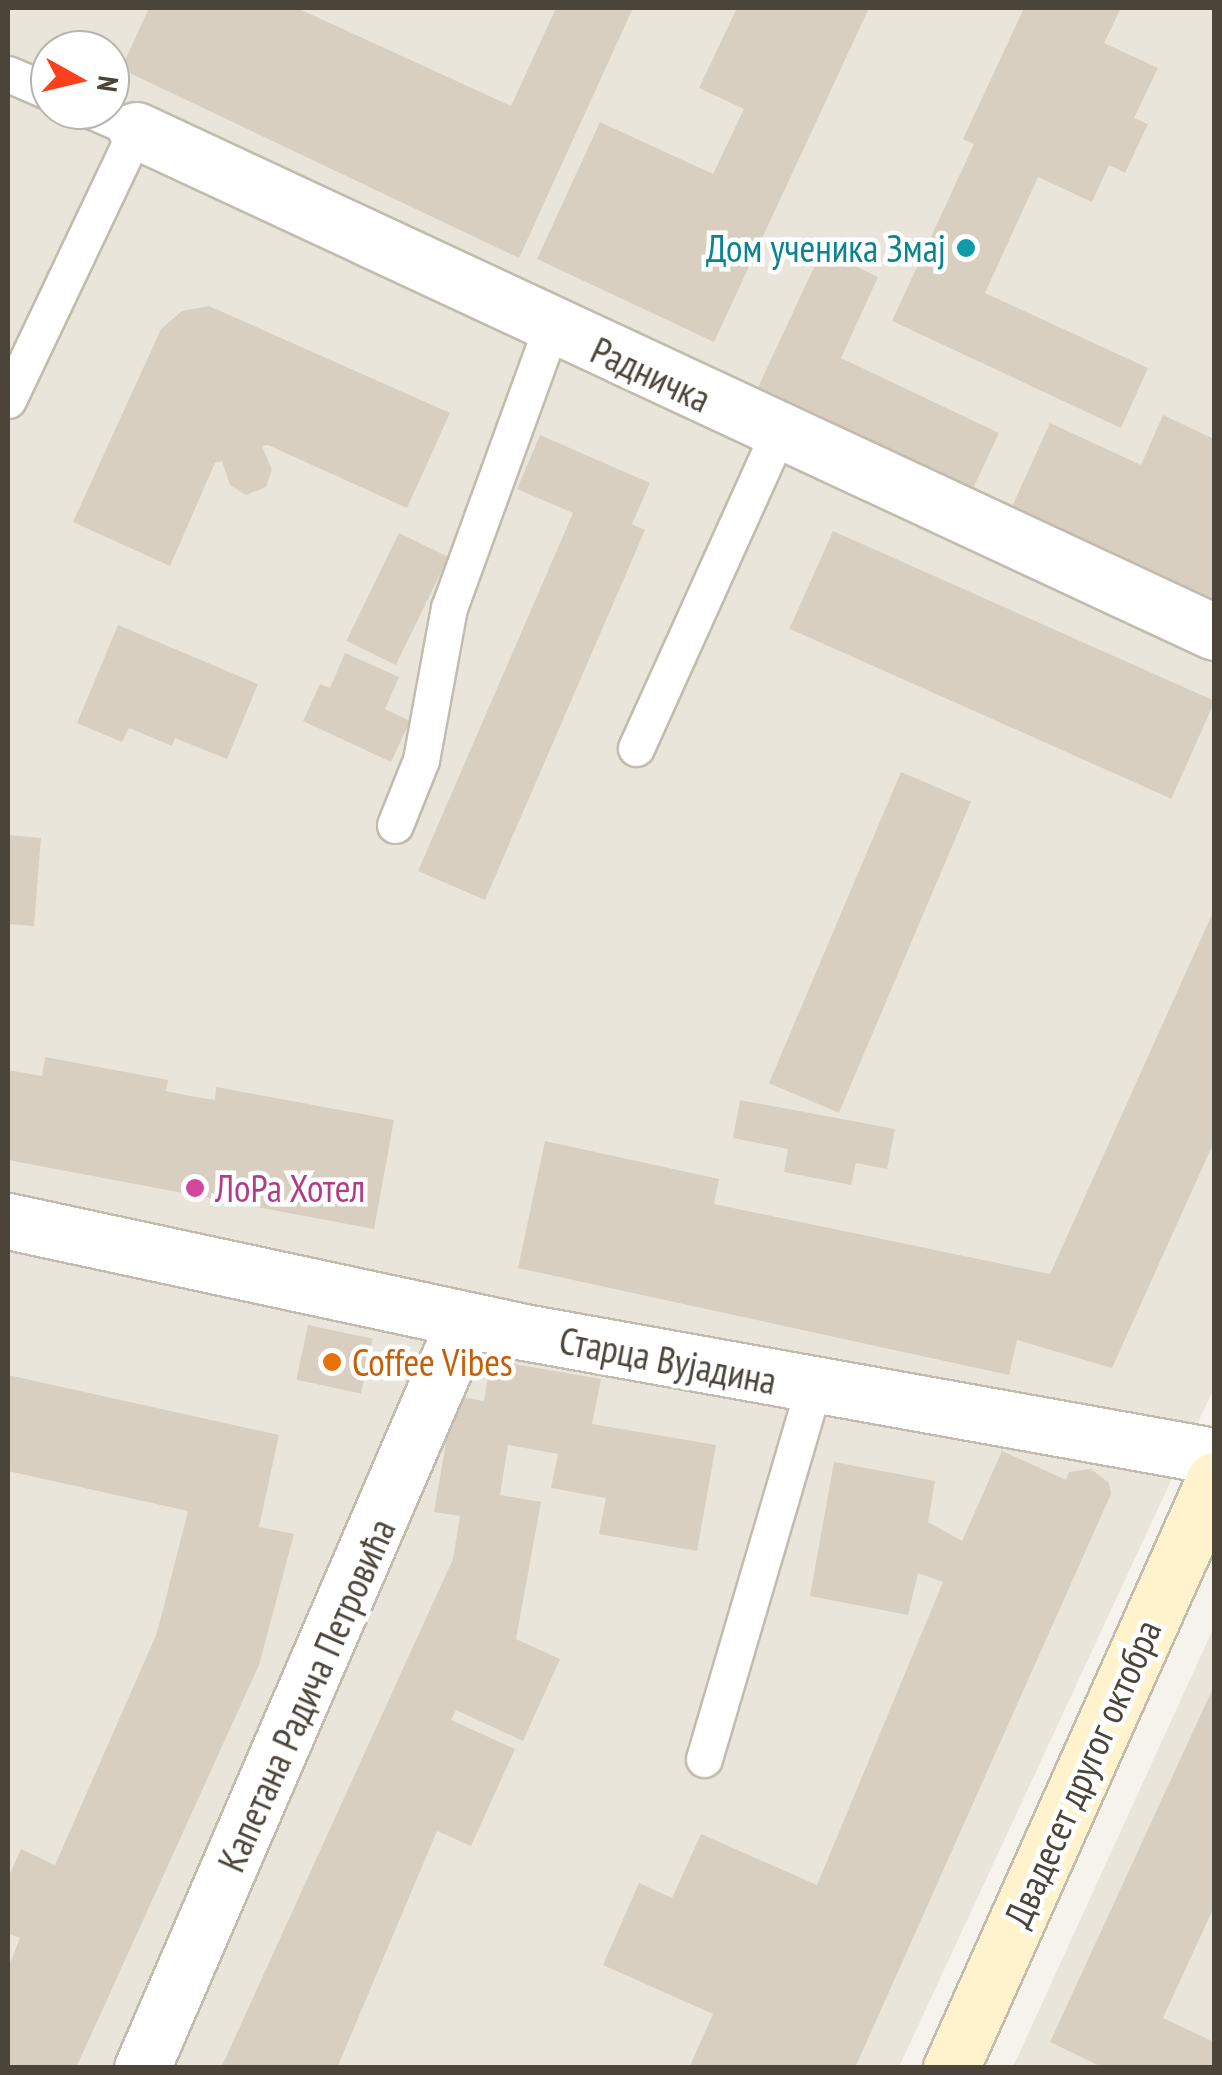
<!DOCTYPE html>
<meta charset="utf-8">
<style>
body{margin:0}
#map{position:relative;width:1222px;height:2075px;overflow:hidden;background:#f6f3ec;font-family:"PT Sans Narrow",sans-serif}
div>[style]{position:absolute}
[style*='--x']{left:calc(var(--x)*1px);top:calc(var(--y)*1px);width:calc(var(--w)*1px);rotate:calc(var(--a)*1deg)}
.residential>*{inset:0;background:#eae5da}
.building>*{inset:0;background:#d8cfc1;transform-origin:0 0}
.roads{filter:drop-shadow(2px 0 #c2bbae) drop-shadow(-2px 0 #c2bbae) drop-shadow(0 2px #c2bbae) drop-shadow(0 -2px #c2bbae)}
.lane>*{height:35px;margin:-17.5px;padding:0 17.5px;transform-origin:17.5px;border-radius:17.5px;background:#fff}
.street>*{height:55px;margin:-27.5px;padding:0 27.5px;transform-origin:27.5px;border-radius:27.5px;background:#fff}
.secondary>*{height:55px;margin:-27.5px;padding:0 27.5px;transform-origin:27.5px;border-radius:27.5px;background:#fff3cd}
.dots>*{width:28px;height:28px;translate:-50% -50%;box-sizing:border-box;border:5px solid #fff;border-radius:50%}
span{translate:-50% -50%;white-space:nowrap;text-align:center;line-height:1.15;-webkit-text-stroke:9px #fff;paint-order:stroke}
.culture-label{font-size:38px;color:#0d838f}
.right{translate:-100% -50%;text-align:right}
.street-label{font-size:38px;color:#4b4439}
.hotel-label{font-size:38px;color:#b23c85}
.left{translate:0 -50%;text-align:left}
.food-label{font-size:38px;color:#c56008}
.frame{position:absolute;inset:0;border:10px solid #4b4439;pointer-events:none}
.north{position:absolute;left:30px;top:30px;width:100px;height:100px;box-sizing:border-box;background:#fff;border:2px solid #b7b4b0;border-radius:50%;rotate:98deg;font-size:28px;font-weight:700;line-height:40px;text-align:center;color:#4b4439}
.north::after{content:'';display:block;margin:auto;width:35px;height:45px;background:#fc3f1d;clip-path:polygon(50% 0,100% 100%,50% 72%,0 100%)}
</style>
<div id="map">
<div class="residential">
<div style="clip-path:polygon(evenodd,8px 8px,1214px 8px,1214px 1388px,899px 2067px,8px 2068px,8px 8px,50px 50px,110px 50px,110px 110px,50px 110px,50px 50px)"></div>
<div style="clip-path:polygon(1214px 1627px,1214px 2067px,1013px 2067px)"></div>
</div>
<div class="building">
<div style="clip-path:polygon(149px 8px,297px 8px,511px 106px,556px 8px,633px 8px,519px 258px,121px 69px)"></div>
<div style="clip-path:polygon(737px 8px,869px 8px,714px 342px,537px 259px,600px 122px,713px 174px,744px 109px,699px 88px)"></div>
<div style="clip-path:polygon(1024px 8px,1121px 8px,1104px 43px,1158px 68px,1134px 118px,1148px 124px,1125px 173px,1109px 165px,1092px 202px,1038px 177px,985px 293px,1148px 368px,1121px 428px,892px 321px,974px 144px,963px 139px)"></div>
<div style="clip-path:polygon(822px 250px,878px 277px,841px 358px,999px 433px,969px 497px,754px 396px)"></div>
<div style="clip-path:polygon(209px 306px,450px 413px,407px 508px,268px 445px,262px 446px,272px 470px,266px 487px,246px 495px,230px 485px,222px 461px,215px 463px,170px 566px,73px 522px,161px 329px,182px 311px)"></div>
<div style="clip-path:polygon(1163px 415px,1214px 439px,1214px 604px,1010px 511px,1050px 423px,1141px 465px)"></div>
<div style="clip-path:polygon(540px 435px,650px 483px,632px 524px,645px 530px,485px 900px,418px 871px,573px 513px,517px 489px)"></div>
<div style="left:833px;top:531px;width:418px;height:107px;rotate:24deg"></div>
<div style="left:399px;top:533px;width:55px;height:120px;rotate:26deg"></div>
<div style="clip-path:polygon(118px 625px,258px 684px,227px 759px,175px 738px,172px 746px,129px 728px,122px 742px,77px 723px)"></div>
<div style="clip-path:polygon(345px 653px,399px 677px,385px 709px,410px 721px,391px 762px,303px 721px,320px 684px,330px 688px)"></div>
<div style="left:901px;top:772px;width:76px;height:338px;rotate:23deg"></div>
<div style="clip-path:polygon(8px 835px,41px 838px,34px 926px,8px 924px)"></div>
<div style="clip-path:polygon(1214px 910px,1214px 1142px,1112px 1368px,1017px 1340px,1009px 1375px,518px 1268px,545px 1141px,719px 1179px,714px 1204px,1050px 1274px)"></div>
<div style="clip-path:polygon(45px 1057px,168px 1080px,166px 1091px,190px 1096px,215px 1100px,216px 1087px,394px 1120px,374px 1229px,8px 1160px,8px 1070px,42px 1076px)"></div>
<div style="clip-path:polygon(740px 1100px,895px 1129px,887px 1169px,856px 1163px,851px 1185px,784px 1172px,788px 1149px,733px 1138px)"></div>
<div style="left:308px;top:1325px;width:66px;height:56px;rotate:12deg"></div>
<div style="clip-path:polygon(491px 1360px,601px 1379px,592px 1424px,716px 1445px,697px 1551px,599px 1534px,606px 1498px,551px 1488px,558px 1454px,508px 1445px,500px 1495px,541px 1502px,516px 1639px,560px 1659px,523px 1741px,456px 1710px,451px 1720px,515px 1749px,471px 1846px,437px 1831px,337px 2068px,221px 2068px,453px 1559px,460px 1516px,434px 1512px,454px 1396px,484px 1401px)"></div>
<div style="clip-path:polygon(8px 1375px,279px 1435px,259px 1527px,294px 1534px,259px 1665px,76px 2068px,8px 2068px,8px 1968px,20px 1938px,8px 1933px,8px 1878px,21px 1849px,55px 1865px,157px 1633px,188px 1511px,8px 1471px)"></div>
<div style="clip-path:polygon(1002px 1451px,1066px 1480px,1069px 1472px,1091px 1469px,1109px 1483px,1111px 1494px,855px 2068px,689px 2068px,713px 2014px,603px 1965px,639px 1883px,672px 1898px,701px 1834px,817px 1885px,943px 1582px,918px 1573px,908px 1615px,810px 1596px,834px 1462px,935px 1481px,928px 1522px,962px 1541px)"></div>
<div style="clip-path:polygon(1214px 1686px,1214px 1907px,1163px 2018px,1214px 2042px,1214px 2068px,1104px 2068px,1050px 2042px)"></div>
</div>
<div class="roads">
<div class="lane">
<div style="--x:8;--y:74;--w:46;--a:23.2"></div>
<div style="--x:8;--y:400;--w:299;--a:-64.6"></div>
<div style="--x:136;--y:130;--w:50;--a:-156.5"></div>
<div style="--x:636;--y:748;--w:345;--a:-65.7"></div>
<div style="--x:395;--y:825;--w:70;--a:-68.2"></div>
<div style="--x:421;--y:760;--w:155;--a:-79.6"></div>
<div style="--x:449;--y:608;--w:299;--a:-70"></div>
<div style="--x:704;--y:1759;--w:387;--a:-73.6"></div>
</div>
<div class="street">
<div style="--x:136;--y:130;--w:1189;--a:24.97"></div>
<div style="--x:8;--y:1221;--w:528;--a:12.14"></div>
<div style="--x:524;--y:1332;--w:701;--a:10.19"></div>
<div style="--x:142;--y:2068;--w:815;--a:-66.64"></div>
</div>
<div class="secondary">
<div style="--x:951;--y:2068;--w:644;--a:-65.9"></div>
</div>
</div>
<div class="dots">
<div style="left:966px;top:248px;background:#0f9aa8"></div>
<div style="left:195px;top:1188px;background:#d1479c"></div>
<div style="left:332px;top:1362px;background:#e8710a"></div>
</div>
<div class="culture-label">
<span class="right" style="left:946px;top:248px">Дом ученика Змај</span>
</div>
<div class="street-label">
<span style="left:651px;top:374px;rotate:25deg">Радничка</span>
<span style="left:668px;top:1360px;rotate:11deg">Старца Вујадина</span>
<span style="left:306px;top:1695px;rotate:-66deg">Капетана Радича Петровића</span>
<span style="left:1082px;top:1773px;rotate:-66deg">Двадесет другог октобра</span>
</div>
<div class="hotel-label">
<span class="left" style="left:215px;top:1188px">ЛоРа Хотел</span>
</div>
<div class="food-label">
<span class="left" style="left:352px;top:1362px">Coffee Vibes</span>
</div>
<div class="frame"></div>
<div class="north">N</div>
</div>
